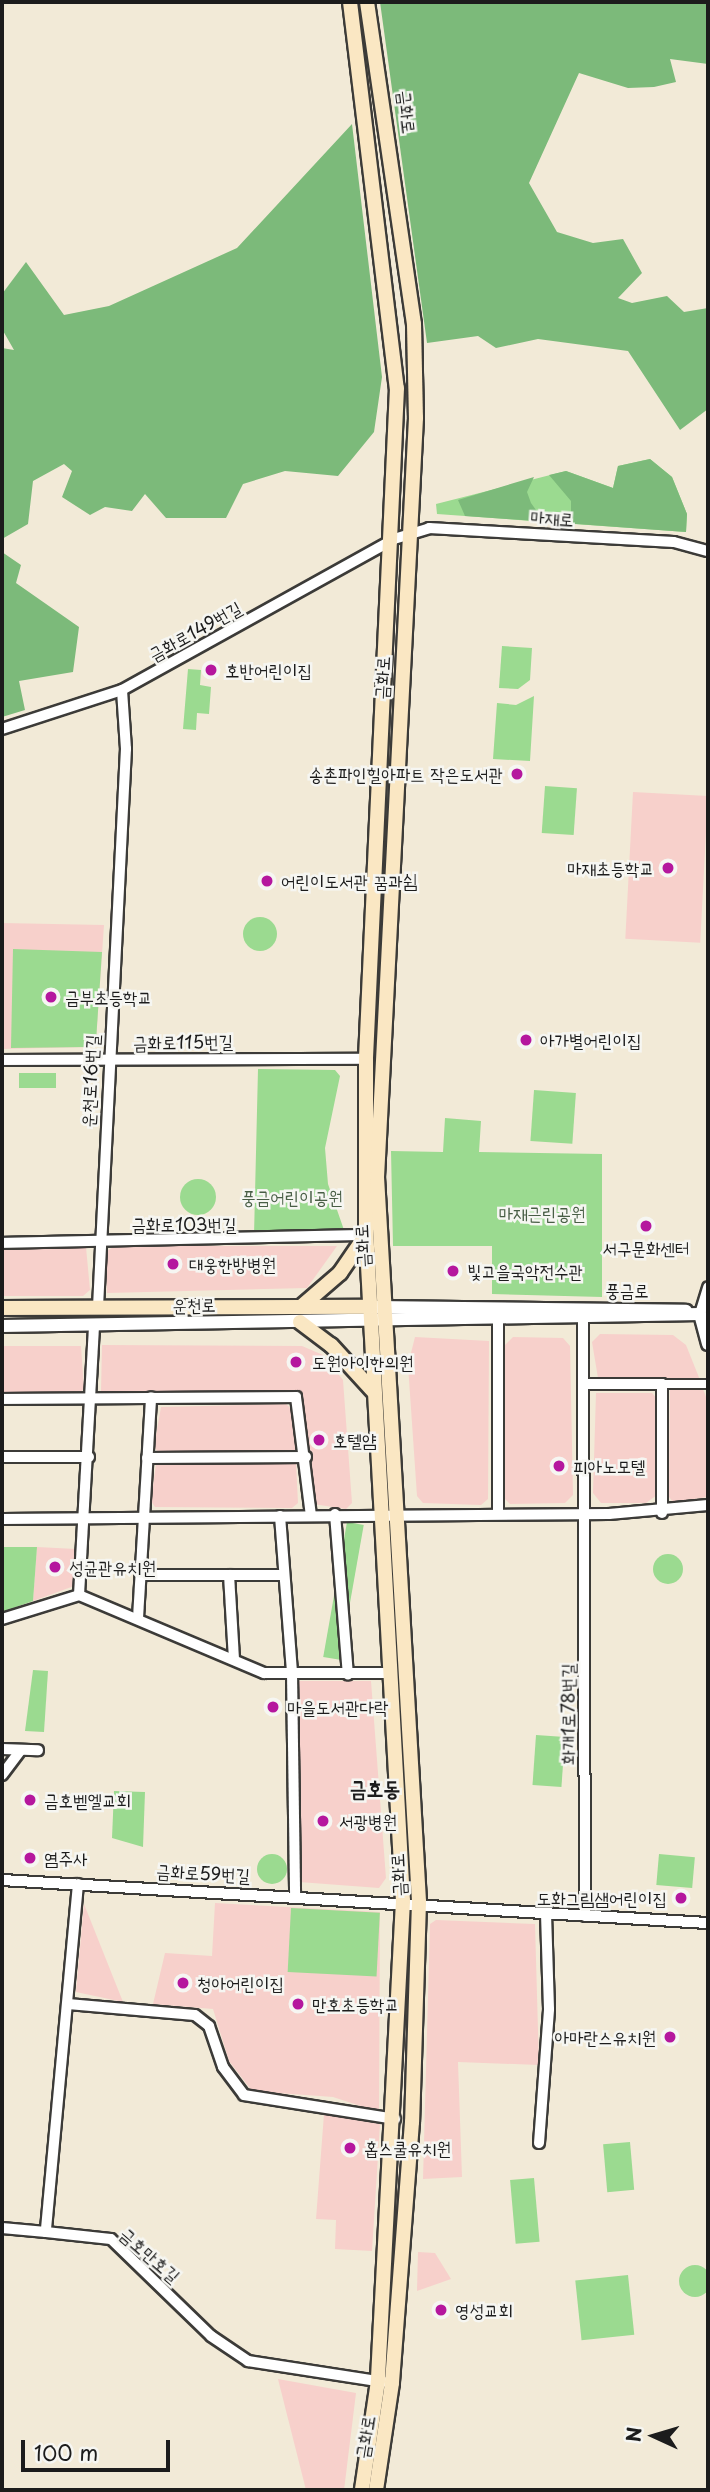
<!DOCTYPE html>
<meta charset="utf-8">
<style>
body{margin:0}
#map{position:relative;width:710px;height:2492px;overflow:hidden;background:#f2ead7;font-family:"Playpen Sans","Poor Story",sans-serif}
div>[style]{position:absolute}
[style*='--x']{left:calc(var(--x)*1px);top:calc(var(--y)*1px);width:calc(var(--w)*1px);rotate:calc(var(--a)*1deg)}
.built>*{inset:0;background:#f7d0cb;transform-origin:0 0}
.green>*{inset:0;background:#9bda90;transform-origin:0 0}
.round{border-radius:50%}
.forest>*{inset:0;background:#7cba7a}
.roads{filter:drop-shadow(2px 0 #3c3b38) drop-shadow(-2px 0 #3c3b38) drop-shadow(0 2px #3c3b38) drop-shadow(0 -2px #3c3b38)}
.pedestrian>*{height:8px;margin:-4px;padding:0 4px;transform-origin:4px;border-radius:4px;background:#fff}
.minor>*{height:10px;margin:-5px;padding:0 5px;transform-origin:5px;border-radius:5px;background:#fff}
.tertiary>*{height:12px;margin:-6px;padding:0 6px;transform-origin:6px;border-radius:6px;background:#fff}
.secondary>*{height:14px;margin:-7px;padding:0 7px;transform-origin:7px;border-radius:7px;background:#fae7c3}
.dots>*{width:19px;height:19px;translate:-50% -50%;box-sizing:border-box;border:4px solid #f6f6f2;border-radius:50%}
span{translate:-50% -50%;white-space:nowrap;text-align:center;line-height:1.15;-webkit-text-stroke:5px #f6f6f2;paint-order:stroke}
.street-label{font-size:18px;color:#1c1c1c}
.poi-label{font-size:18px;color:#1c1c1c}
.left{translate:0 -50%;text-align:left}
.right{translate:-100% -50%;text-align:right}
.park-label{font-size:18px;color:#485e45}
.quarter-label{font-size:21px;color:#1c1c1c;font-weight:700}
.frame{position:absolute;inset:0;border:4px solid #1c1c1c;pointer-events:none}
.north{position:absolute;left:619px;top:2401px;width:70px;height:70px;-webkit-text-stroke:5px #f6f6f2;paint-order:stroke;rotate:274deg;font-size:19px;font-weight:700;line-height:28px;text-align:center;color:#1c1c1c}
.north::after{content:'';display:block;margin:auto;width:24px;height:32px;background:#1c1c1c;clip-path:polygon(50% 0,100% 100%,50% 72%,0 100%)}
.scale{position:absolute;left:21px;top:2440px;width:149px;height:32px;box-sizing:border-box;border:4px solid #1c1c1c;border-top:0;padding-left:9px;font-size:21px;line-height:24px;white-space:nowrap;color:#1c1c1c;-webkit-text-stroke:5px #f6f6f2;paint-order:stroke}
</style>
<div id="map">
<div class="built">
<div style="left:633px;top:792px;width:75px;height:147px;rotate:3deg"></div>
<div style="clip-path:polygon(2px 923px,104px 925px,96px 1041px,88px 1047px,2px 1049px)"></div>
<div style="clip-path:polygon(115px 1246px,337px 1246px,307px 1288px,107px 1293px,105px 1252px)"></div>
<div style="clip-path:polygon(86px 1247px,90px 1290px,83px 1296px,2px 1296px,2px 1248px)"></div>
<div style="clip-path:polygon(600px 1334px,673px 1335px,686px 1345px,700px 1380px,598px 1378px,592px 1342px)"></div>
<div style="clip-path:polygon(415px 1337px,489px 1341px,488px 1499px,481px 1505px,423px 1503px,417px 1496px,408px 1365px)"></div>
<div style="clip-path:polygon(513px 1337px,563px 1338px,570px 1346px,573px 1495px,565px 1503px,510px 1504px,504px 1498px,505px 1345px)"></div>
<div style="clip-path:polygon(102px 1345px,302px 1346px,323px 1355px,343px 1380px,352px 1503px,346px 1509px,313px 1504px,300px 1393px,101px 1391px)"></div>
<div style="clip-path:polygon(2px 1346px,81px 1346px,84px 1389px,77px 1394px,2px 1395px)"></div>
<div style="clip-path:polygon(670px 1388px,703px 1389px,708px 1402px,708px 1497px,673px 1502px,669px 1497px)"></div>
<div style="clip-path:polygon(596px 1393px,652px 1393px,658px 1400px,657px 1495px,646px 1503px,601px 1503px,593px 1493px)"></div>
<div style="clip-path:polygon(286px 1404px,295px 1412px,297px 1449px,291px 1453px,159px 1453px,154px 1447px,161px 1407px)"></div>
<div style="clip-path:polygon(296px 1463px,298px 1503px,292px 1508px,155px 1507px,151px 1501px,156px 1464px)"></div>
<div style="clip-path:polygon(37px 1547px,76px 1549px,74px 1586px,33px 1601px)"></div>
<div style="clip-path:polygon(295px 1681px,371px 1681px,386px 1878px,379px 1888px,299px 1882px)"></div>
<div style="clip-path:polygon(215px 1903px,380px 1912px,379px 2112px,333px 2097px,252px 2091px,229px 2061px,213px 2009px,153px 2004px,165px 1953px,212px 1956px)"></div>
<div style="clip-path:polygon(84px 1904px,123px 2002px,76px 1992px)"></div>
<div style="clip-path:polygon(436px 1920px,535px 1924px,539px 2065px,458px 2062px,462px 2177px,423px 2179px,430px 1924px)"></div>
<div style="clip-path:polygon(324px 2114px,380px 2124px,372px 2251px,335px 2249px,336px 2220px,316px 2219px)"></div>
<div style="clip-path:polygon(418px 2252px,435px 2253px,451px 2279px,417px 2291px)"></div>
<div style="clip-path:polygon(278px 2379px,356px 2393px,344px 2490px,306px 2490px)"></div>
</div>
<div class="green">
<div style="clip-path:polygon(650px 459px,672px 477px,687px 514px,686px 532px,437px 514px,436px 504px,566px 471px,613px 488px,618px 466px)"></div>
<div style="clip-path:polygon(502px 646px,532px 648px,530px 680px,518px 689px,499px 688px)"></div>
<div style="clip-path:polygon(188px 669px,201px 670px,200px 685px,211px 687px,209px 714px,197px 713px,196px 730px,183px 729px)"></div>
<div style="clip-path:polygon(534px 696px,530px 761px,493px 759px,497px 703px,516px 705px)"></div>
<div style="left:545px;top:786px;width:32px;height:47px;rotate:4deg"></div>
<div class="round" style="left:243px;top:917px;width:34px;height:34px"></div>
<div style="clip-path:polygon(13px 949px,102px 952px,96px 1041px,88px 1047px,11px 1048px)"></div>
<div style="clip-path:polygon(258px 1069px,335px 1070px,340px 1076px,325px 1148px,328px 1184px,344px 1230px,254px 1235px)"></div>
<div style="left:19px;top:1073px;width:37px;height:15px"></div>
<div style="left:534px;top:1090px;width:42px;height:51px;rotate:4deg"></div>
<div style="clip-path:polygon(445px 1118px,481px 1121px,479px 1152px,602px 1154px,602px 1297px,492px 1294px,492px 1246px,393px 1246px,391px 1151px,443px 1152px)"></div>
<div class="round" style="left:180px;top:1179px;width:36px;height:36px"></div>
<div style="left:347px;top:1522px;width:17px;height:137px;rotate:10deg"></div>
<div style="clip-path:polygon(2px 1547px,37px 1547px,33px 1601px,2px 1612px)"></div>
<div class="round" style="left:653px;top:1554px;width:30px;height:30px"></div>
<div style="clip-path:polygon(33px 1670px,48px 1671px,44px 1732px,25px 1731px)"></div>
<div style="left:536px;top:1735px;width:29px;height:50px;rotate:4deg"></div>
<div style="clip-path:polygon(114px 1791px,145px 1792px,143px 1847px,112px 1838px)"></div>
<div style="left:659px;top:1854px;width:36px;height:31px;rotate:5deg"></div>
<div class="round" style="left:257px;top:1854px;width:30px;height:30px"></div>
<div style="left:291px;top:1908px;width:89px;height:64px;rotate:3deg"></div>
<div style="left:630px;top:2142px;width:48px;height:27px;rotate:85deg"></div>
<div style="left:534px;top:2178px;width:64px;height:24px;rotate:85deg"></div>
<div class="round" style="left:679px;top:2265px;width:32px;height:32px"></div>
<div style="left:628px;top:2275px;width:60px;height:53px;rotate:84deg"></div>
</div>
<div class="forest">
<div style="clip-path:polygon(380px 2px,708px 2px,708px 64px,670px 59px,676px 82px,654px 87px,628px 88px,579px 73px,529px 183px,557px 232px,593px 243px,623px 239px,642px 273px,618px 298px,632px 303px,667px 296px,684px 312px,708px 308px,708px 409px,680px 430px,628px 351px,538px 339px,496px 348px,478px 336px,427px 343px)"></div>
<div style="clip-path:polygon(352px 124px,382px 377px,374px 432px,338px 476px,285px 471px,243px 484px,226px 518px,166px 518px,145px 494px,132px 511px,105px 507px,90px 515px,62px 497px,72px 471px,64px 464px,33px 481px,28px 524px,2px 539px,2px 348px,14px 350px,2px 329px,2px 294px,26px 262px,64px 315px,109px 306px,237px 248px)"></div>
<div style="clip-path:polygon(650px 459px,672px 477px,687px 514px,686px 532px,465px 516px,458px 500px,534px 477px,527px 492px,531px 503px,541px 517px,558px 516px,571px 513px,571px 501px,549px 475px,566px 471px,613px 488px,618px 466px)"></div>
<div style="clip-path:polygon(2px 552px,21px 565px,16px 583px,79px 627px,73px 672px,19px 681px,25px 710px,2px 717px)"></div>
</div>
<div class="roads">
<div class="pedestrian">
<div style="--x:662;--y:1384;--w:46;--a:0"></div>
</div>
<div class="minor">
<div style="--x:2;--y:729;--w:126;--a:-18"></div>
<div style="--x:122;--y:690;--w:311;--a:-29"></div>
<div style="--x:394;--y:539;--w:37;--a:-17"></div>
<div style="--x:429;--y:528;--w:245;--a:3.3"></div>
<div style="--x:674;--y:542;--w:35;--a:15"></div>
<div style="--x:2;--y:1060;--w:364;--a:-0.2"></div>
<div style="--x:2;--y:1243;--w:364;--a:-1.3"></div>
<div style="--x:98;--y:1307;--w:559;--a:-87.13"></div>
<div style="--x:126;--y:749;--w:59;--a:-93.9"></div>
<div style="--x:700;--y:1314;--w:28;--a:-73"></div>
<div style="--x:583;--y:1319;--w:597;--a:89.81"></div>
<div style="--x:584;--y:1384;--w:78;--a:0"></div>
<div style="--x:662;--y:1384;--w:129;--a:90"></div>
<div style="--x:2;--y:1399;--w:294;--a:-0.4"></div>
<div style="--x:296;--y:1397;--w:119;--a:82.8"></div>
<div style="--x:2;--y:1457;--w:87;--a:0"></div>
<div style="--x:147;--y:1458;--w:159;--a:-0.4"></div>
<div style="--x:335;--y:1514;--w:161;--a:85.4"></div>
<div style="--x:498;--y:1514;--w:194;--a:-90"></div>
<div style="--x:280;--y:1516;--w:157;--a:85.6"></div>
<div style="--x:292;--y:1673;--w:222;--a:89.2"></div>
<div style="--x:2;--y:1519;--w:607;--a:-0.47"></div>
<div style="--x:609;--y:1514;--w:99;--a:-5.2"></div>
<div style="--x:141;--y:1575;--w:143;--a:0"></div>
<div style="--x:229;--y:1575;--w:83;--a:86.6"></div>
<div style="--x:79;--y:1595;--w:269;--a:-86.8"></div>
<div style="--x:138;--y:1618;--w:221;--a:-86.6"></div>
<div style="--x:2;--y:1619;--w:81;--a:-17.3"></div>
<div style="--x:79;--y:1595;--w:201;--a:22.9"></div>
<div style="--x:264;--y:1673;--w:128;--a:0"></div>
<div style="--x:2;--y:1749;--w:36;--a:2"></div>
<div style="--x:2;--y:1775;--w:31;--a:-53"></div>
<div style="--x:2;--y:1880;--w:707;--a:3.49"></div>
<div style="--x:78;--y:1884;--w:349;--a:95.3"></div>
<div style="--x:46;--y:2232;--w:65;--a:6.1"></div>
<div style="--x:111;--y:2239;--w:139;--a:44.1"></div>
<div style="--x:211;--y:2336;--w:45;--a:34"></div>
<div style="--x:248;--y:2361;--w:137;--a:8.8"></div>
<div style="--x:68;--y:2004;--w:127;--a:5"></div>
<div style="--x:195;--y:2015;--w:18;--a:38"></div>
<div style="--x:209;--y:2026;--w:43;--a:71.1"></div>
<div style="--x:223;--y:2067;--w:35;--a:53"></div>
<div style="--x:244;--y:2095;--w:153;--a:9"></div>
<div style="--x:539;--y:2143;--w:134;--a:-85.7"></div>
<div style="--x:549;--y:2009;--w:96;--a:-91.8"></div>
<div style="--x:2;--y:2228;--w:44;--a:5.2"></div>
</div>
<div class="tertiary">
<div style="--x:375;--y:1307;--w:311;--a:0.7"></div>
<div style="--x:700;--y:1314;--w:31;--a:75"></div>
<div style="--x:2;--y:1326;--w:698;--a:-0.98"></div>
</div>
<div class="secondary">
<div style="--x:350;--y:2;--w:389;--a:83.1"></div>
<div style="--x:397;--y:388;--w:672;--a:92.65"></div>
<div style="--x:366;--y:1059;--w:170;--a:90"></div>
<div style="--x:366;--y:1229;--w:673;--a:86.85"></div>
<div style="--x:403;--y:1901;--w:481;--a:93"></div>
<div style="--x:378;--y:2381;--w:110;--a:98.4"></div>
<div style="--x:367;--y:2;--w:325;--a:81.7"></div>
<div style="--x:414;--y:324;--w:94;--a:88.8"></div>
<div style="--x:416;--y:418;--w:760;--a:92.94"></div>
<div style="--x:377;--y:1177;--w:726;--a:86.68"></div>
<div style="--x:419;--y:1902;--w:220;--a:91.8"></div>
<div style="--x:412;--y:2122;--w:262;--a:94.4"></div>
<div style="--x:392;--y:2383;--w:108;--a:98.5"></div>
<div style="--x:303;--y:1305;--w:49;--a:-40.9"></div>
<div style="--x:340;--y:1273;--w:46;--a:-55.6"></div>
<div style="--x:2;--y:1308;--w:368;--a:-0.2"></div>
<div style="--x:300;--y:1322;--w:39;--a:37"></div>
<div style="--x:331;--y:1345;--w:62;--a:47.6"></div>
</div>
</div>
<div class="dots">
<div style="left:211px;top:670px;background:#b5179e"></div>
<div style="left:517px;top:774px;background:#b5179e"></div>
<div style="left:668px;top:868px;background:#b5179e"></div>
<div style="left:267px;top:881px;background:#b5179e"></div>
<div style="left:51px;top:997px;background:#b5179e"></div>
<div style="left:526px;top:1040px;background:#b5179e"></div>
<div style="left:646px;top:1226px;background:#b5179e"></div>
<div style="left:173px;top:1264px;background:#b5179e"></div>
<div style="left:453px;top:1271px;background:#b5179e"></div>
<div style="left:296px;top:1362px;background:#b5179e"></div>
<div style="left:319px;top:1440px;background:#b5179e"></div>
<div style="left:559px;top:1466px;background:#b5179e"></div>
<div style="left:55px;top:1567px;background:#b5179e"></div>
<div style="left:273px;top:1707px;background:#b5179e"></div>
<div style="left:30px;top:1800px;background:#b5179e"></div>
<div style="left:323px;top:1821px;background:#b5179e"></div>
<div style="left:30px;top:1858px;background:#b5179e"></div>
<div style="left:681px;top:1898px;background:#b5179e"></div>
<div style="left:183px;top:1983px;background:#b5179e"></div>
<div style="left:298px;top:2004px;background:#b5179e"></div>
<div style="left:670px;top:2037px;background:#b5179e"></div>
<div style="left:350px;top:2148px;background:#b5179e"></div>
<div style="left:441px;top:2310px;background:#b5179e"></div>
</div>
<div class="street-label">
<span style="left:407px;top:112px;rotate:83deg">금화로</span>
<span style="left:552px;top:518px;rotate:4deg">마재로</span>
<span style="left:195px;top:631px;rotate:-29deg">금화로149번길</span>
<span style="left:382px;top:678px;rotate:-87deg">금화로</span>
<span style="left:183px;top:1042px;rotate:-1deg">금화로115번길</span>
<span style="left:90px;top:1081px;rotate:-87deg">운천로16번길</span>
<span style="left:184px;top:1224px">금화로103번길</span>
<span style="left:362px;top:1246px;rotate:-93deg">금화로</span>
<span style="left:627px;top:1290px">풍금로</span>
<span style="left:194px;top:1305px;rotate:-1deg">운천로</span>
<span style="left:568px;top:1714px;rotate:-90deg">화개1로78번길</span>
<span style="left:203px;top:1873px;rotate:3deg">금화로59번길</span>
<span style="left:398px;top:1875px;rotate:-93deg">금화로</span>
<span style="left:150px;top:2255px;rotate:41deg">금호만호길</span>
<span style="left:365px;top:2437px;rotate:-81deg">금화로</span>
</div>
<div class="poi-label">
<span class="left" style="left:225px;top:670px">호반어린이집</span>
<span class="right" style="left:503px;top:774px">송촌파인힐아파트 작은도서관</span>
<span class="right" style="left:654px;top:868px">마재초등학교</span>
<span class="left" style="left:281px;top:881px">어린이도서관 꿈과쉼</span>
<span class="left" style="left:65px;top:997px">금부초등학교</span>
<span class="left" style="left:540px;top:1040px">아가별어린이집</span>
<span style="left:646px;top:1248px">서구문화센터</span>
<span class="left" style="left:189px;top:1264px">대웅한방병원</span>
<span class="left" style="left:467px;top:1271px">빛고을국악전수관</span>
<span class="left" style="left:312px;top:1362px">도원아이한의원</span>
<span class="left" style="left:333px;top:1440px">호텔얌</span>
<span class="left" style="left:573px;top:1466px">피아노모텔</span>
<span class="left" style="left:69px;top:1567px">성균관유치원</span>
<span class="left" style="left:287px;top:1707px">마을도서관다락</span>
<span class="left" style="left:44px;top:1800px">금호벧엘교회</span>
<span class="left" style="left:339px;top:1821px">서광병원</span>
<span class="left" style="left:44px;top:1858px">염주사</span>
<span class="right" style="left:667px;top:1898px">도화그림샘어린이집</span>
<span class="left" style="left:197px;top:1983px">청아어린이집</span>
<span class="left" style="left:312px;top:2004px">만호초등학교</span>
<span class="right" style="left:656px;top:2037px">아마란스유치원</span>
<span class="left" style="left:364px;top:2148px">홉스쿨유치원</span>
<span class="left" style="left:455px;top:2310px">영성교회</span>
</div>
<div class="park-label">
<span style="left:292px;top:1197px">풍금어린이공원</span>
<span style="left:542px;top:1213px">마재근린공원</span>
</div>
<div class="quarter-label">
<span style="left:375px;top:1787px">금호동</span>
</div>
<div class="frame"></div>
<div class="north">N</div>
<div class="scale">100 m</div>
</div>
